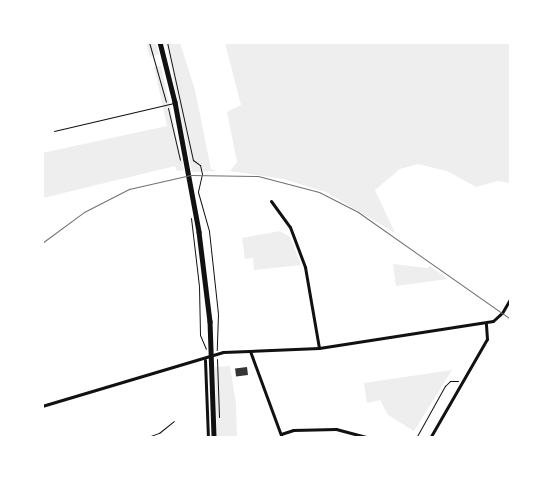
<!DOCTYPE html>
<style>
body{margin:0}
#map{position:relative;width:553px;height:480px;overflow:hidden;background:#fff;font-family:"Golos Text",sans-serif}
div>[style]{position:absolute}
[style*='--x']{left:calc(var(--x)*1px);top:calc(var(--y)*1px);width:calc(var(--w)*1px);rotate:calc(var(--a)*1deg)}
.green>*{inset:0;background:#eee}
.building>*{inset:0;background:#353535;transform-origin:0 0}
.path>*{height:1px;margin:-0.5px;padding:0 0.5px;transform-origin:0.5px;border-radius:0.5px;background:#111}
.service>*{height:1px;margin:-0.5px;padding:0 0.5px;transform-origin:0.5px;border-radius:0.5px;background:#111}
.minor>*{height:3px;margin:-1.5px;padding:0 1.5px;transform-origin:1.5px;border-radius:1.5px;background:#111}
.secondary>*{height:4.5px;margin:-2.25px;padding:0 2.25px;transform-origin:2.25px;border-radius:2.25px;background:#111}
.rail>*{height:1px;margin:-0.5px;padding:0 0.5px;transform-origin:0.5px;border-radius:0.5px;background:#707070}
span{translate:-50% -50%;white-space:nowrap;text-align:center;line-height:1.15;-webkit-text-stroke:5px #fff;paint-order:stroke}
.frame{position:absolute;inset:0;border:44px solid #fff;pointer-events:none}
</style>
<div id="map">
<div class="green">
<div style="clip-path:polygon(146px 43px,156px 43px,159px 54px,150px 57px)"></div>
<div style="clip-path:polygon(166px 43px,180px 43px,195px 90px,211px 169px,217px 171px,192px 172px)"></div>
<div style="clip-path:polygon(225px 43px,510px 43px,510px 183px,498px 181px,476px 187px,447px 171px,418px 164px,400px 169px,375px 190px,395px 233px,326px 192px,283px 179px,230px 171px,237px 162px,227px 112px,241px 105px)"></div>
<div style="clip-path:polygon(161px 66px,184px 170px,177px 171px,175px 166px,43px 198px,42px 153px,167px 126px,154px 67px)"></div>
<div style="clip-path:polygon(280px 231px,290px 237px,301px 265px,254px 270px,253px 258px,245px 259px,242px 238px)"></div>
<div style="clip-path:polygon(393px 264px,427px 268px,430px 266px,448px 279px,396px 286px)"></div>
<div style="clip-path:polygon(230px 366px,236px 404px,237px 437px,217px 437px,215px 367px)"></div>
<div style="clip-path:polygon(452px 370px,414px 431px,388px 415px,380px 400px,367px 403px,364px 383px)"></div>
</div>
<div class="building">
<div style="left:247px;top:367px;width:8px;height:12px;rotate:83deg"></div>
</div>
<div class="path">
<div style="--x:149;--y:42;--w:62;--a:74.2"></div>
<div style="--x:167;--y:42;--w:121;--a:77.6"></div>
<div style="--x:193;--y:160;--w:9;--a:36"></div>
<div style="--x:200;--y:165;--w:9;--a:77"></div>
<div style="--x:202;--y:174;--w:18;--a:103"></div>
<div style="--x:198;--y:192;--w:41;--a:74.2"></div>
<div style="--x:209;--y:231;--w:83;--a:83.8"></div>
<div style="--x:218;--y:314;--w:36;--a:92"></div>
<div style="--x:168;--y:108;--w:53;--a:77"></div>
<div style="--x:191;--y:218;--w:68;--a:83.3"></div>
<div style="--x:199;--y:286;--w:49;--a:88.8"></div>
<div style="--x:200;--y:335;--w:15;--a:67"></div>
<div style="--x:217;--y:359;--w:58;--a:88"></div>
<div style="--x:416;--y:438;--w:60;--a:-60.9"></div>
<div style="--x:445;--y:386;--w:7;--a:-45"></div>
<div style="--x:450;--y:381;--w:8;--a:0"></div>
</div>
<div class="service">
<div style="--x:54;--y:131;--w:122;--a:-13.2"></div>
<div style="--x:145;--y:438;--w:15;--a:-20"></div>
<div style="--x:159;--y:433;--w:19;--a:-39"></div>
</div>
<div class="minor">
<div style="--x:271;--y:201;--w:32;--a:54"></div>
<div style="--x:290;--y:227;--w:43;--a:69.4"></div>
<div style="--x:305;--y:267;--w:82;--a:80.2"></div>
<div style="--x:250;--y:351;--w:93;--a:69.8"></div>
<div style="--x:205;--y:360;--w:78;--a:87.8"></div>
<div style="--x:42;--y:406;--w:189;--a:-16.6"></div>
<div style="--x:223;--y:352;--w:96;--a:-2.4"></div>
<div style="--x:319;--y:348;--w:176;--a:-8.8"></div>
<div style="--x:493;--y:321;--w:12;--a:-42"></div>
<div style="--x:502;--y:313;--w:16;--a:-60"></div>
<div style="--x:281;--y:434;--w:13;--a:-18"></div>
<div style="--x:293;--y:430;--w:43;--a:-1.3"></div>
<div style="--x:336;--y:429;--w:34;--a:15"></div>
<div style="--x:430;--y:438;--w:114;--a:-60.1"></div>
<div style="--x:487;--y:339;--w:16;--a:-94"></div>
</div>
<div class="secondary">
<div style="--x:160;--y:42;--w:62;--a:76"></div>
<div style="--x:175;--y:102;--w:132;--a:79.5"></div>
<div style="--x:199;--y:232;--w:90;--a:83"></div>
<div style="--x:210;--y:321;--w:117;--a:88"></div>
</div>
<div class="rail">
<div style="--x:42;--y:243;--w:52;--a:-36.4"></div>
<div style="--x:84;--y:212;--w:51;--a:-27.1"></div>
<div style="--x:129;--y:189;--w:63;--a:-12.9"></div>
<div style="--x:190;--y:175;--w:68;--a:0.8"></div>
<div style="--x:258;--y:176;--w:63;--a:14.7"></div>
<div style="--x:319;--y:192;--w:44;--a:27.1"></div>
<div style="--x:358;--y:212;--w:186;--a:35.1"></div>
</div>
<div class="frame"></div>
</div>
